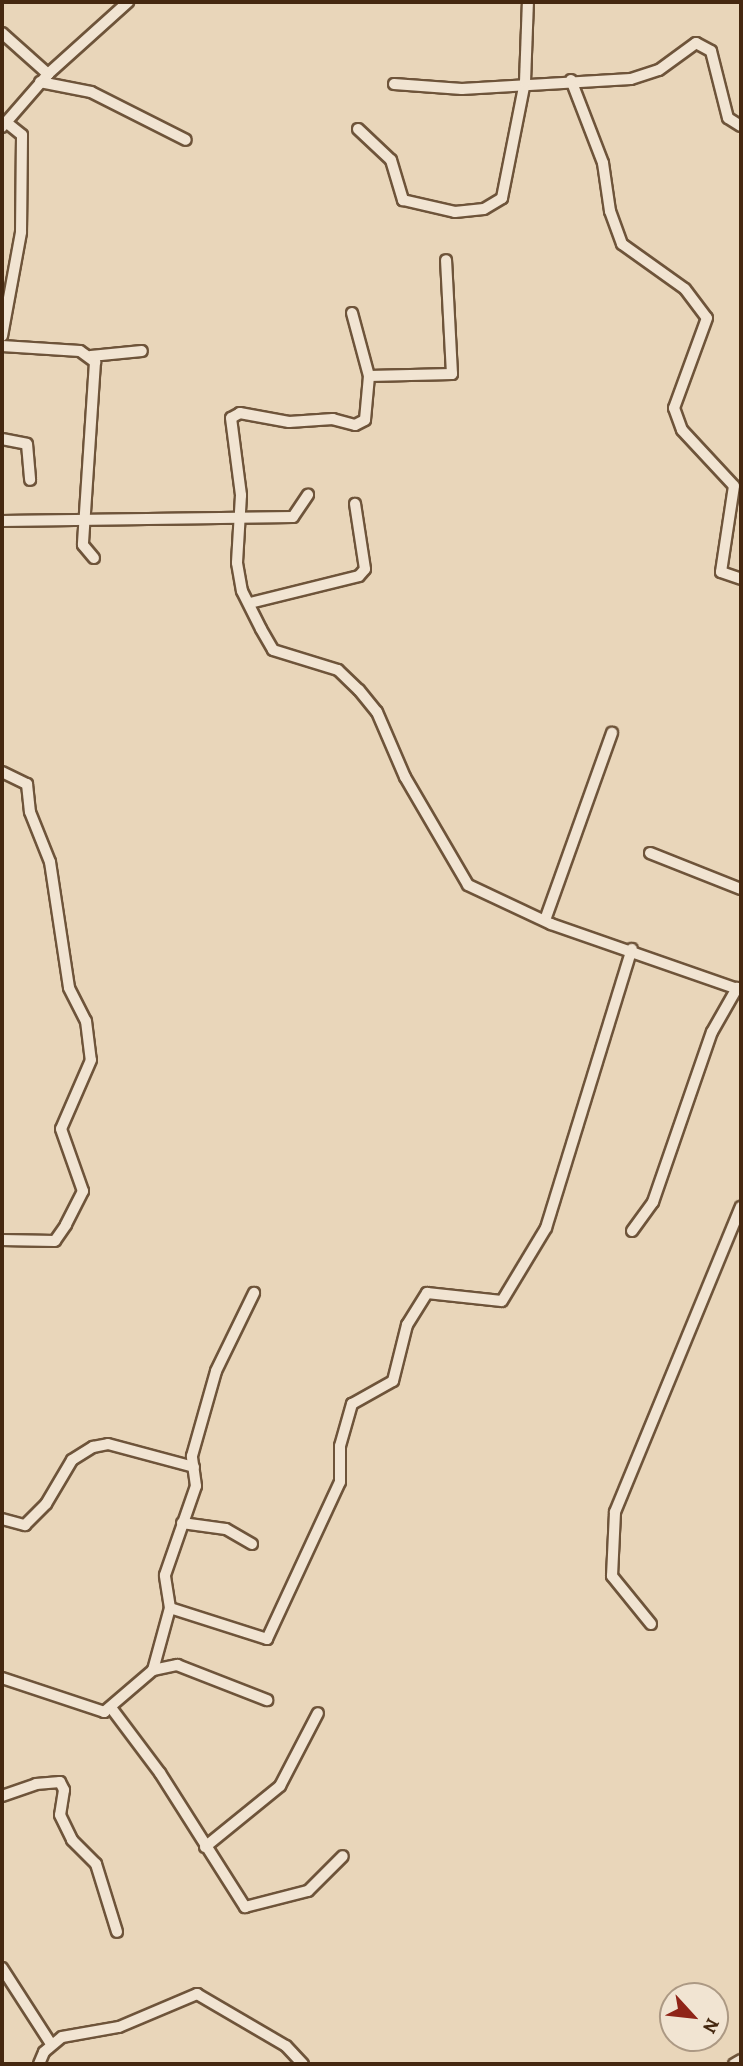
<!DOCTYPE html>
<style>
body{margin:0}
#map{position:relative;width:743px;height:2066px;overflow:hidden;background:#e9d6ba;font-family:Alegreya,serif}
div>[style]{position:absolute}
[style*='--x']{left:calc(var(--x)*1px);top:calc(var(--y)*1px);width:calc(var(--w)*1px);rotate:calc(var(--a)*1deg)}
.roads{filter:drop-shadow(2px 0 #6e543a) drop-shadow(-2px 0 #6e543a) drop-shadow(0 2px #6e543a) drop-shadow(0 -2px #6e543a)}
.minor>*{height:10px;margin:-5px;padding:0 5px;transform-origin:5px;border-radius:5px;background:#f1e4d2}
span{translate:-50% -50%;white-space:nowrap;text-align:center;line-height:1.15;-webkit-text-stroke:6px #f1e4d2;paint-order:stroke}
.frame{position:absolute;inset:0;border:4px solid #452810;pointer-events:none}
.north{position:absolute;left:659px;top:1982px;width:70px;height:70px;box-sizing:border-box;background:#f1e4d2;border:2px solid #ac9984;border-radius:50%;rotate:117deg;font-size:19px;font-weight:700;line-height:28px;text-align:center;color:#452810}
.north::after{content:'';display:block;margin:auto;width:24px;height:32px;background:#8f2418;clip-path:polygon(50% 0,100% 100%,50% 72%,0 100%)}
</style>
<div id="map">
<div class="roads">
<div class="minor">
<div style="--x:2;--y:33;--w:62;--a:41.7"></div>
<div style="--x:571;--y:80;--w:89;--a:68.9"></div>
<div style="--x:603;--y:163;--w:49;--a:81.7"></div>
<div style="--x:610;--y:211;--w:35;--a:70"></div>
<div style="--x:622;--y:244;--w:77;--a:35.5"></div>
<div style="--x:685;--y:289;--w:36;--a:53"></div>
<div style="--x:707;--y:318;--w:96;--a:110.1"></div>
<div style="--x:674;--y:408;--w:23;--a:70"></div>
<div style="--x:682;--y:430;--w:76;--a:47.1"></div>
<div style="--x:734;--y:486;--w:87;--a:98.6"></div>
<div style="--x:721;--y:572;--w:21;--a:19"></div>
<div style="--x:40;--y:82;--w:52;--a:11.1"></div>
<div style="--x:91;--y:92;--w:106;--a:26.8"></div>
<div style="--x:394;--y:84;--w:68;--a:4.2"></div>
<div style="--x:462;--y:89;--w:169;--a:-3.4"></div>
<div style="--x:631;--y:79;--w:29;--a:-18"></div>
<div style="--x:659;--y:70;--w:46;--a:-36.1"></div>
<div style="--x:696;--y:43;--w:17;--a:28"></div>
<div style="--x:711;--y:51;--w:69;--a:75.8"></div>
<div style="--x:728;--y:118;--w:15;--a:32"></div>
<div style="--x:2;--y:127;--w:70;--a:-49"></div>
<div style="--x:48;--y:74;--w:108;--a:-42"></div>
<div style="--x:358;--y:129;--w:45;--a:43.2"></div>
<div style="--x:391;--y:160;--w:42;--a:73.3"></div>
<div style="--x:403;--y:200;--w:53;--a:13"></div>
<div style="--x:455;--y:212;--w:29;--a:-6"></div>
<div style="--x:484;--y:209;--w:21;--a:-31"></div>
<div style="--x:502;--y:198;--w:118;--a:-78.8"></div>
<div style="--x:525;--y:82;--w:80;--a:-87.9"></div>
<div style="--x:352;--y:313;--w:65;--a:74.9"></div>
<div style="--x:369;--y:376;--w:44;--a:95.2"></div>
<div style="--x:365;--y:420;--w:11;--a:153"></div>
<div style="--x:355;--y:425;--w:23;--a:-165"></div>
<div style="--x:333;--y:419;--w:44;--a:176.1"></div>
<div style="--x:289;--y:422;--w:50;--a:-169.6"></div>
<div style="--x:240;--y:413;--w:10;--a:151"></div>
<div style="--x:231;--y:418;--w:78;--a:82.6"></div>
<div style="--x:241;--y:495;--w:68;--a:93.4"></div>
<div style="--x:237;--y:563;--w:28;--a:80"></div>
<div style="--x:242;--y:591;--w:42;--a:63.4"></div>
<div style="--x:261;--y:629;--w:24;--a:60"></div>
<div style="--x:273;--y:650;--w:68;--a:17.1"></div>
<div style="--x:338;--y:670;--w:29;--a:44"></div>
<div style="--x:359;--y:690;--w:28;--a:51"></div>
<div style="--x:377;--y:712;--w:71;--a:66.7"></div>
<div style="--x:405;--y:777;--w:125;--a:59.7"></div>
<div style="--x:468;--y:885;--w:92;--a:25.2"></div>
<div style="--x:551;--y:924;--w:201;--a:19.2"></div>
<div style="--x:2;--y:336;--w:106;--a:-79.6"></div>
<div style="--x:21;--y:232;--w:97;--a:-89.4"></div>
<div style="--x:22;--y:135;--w:21;--a:-141"></div>
<div style="--x:2;--y:346;--w:78;--a:3.7"></div>
<div style="--x:80;--y:351;--w:19;--a:36"></div>
<div style="--x:95;--y:362;--w:183;--a:93.8"></div>
<div style="--x:83;--y:545;--w:17;--a:50"></div>
<div style="--x:91;--y:356;--w:51;--a:-5.6"></div>
<div style="--x:369;--y:376;--w:83;--a:-1.4"></div>
<div style="--x:452;--y:374;--w:114;--a:-93"></div>
<div style="--x:2;--y:439;--w:25;--a:11"></div>
<div style="--x:27;--y:444;--w:36;--a:85"></div>
<div style="--x:2;--y:521;--w:291;--a:-0.8"></div>
<div style="--x:293;--y:517;--w:27;--a:-56"></div>
<div style="--x:250;--y:603;--w:112;--a:-13.9"></div>
<div style="--x:359;--y:576;--w:9;--a:-49"></div>
<div style="--x:365;--y:569;--w:66;--a:-98.7"></div>
<div style="--x:2;--y:772;--w:28;--a:26"></div>
<div style="--x:27;--y:784;--w:28;--a:84"></div>
<div style="--x:30;--y:812;--w:54;--a:68.2"></div>
<div style="--x:50;--y:862;--w:127;--a:81.4"></div>
<div style="--x:69;--y:988;--w:37;--a:63"></div>
<div style="--x:86;--y:1021;--w:39;--a:83"></div>
<div style="--x:91;--y:1060;--w:75;--a:113.5"></div>
<div style="--x:61;--y:1129;--w:66;--a:70.5"></div>
<div style="--x:83;--y:1191;--w:38;--a:117"></div>
<div style="--x:66;--y:1225;--w:19;--a:125"></div>
<div style="--x:55;--y:1241;--w:53;--a:-178.9"></div>
<div style="--x:650;--y:853;--w:98;--a:21.6"></div>
<div style="--x:545;--y:920;--w:199;--a:-70.3"></div>
<div style="--x:632;--y:1231;--w:36;--a:-54"></div>
<div style="--x:653;--y:1202;--w:180;--a:-70.9"></div>
<div style="--x:712;--y:1032;--w:51;--a:-60.4"></div>
<div style="--x:2;--y:1519;--w:24;--a:15"></div>
<div style="--x:25;--y:1525;--w:30;--a:-45"></div>
<div style="--x:46;--y:1504;--w:51;--a:-59.4"></div>
<div style="--x:72;--y:1460;--w:25;--a:-32"></div>
<div style="--x:93;--y:1447;--w:15;--a:-11"></div>
<div style="--x:108;--y:1444;--w:89;--a:15"></div>
<div style="--x:182;--y:1523;--w:44;--a:7.8"></div>
<div style="--x:226;--y:1529;--w:30;--a:30"></div>
<div style="--x:170;--y:1608;--w:102;--a:17.7"></div>
<div style="--x:267;--y:1639;--w:173;--a:-65.1"></div>
<div style="--x:340;--y:1482;--w:36;--a:-90"></div>
<div style="--x:340;--y:1446;--w:44;--a:-74.1"></div>
<div style="--x:352;--y:1404;--w:47;--a:-29.3"></div>
<div style="--x:393;--y:1381;--w:58;--a:-76"></div>
<div style="--x:407;--y:1325;--w:38;--a:-58"></div>
<div style="--x:427;--y:1293;--w:75;--a:6.1"></div>
<div style="--x:502;--y:1301;--w:85;--a:-58.9"></div>
<div style="--x:546;--y:1228;--w:292;--a:-72.9"></div>
<div style="--x:651;--y:1624;--w:62;--a:-129.1"></div>
<div style="--x:612;--y:1576;--w:64;--a:-87.3"></div>
<div style="--x:615;--y:1512;--w:330;--a:-67.6"></div>
<div style="--x:153;--y:1670;--w:64;--a:-74.7"></div>
<div style="--x:170;--y:1608;--w:33;--a:-99"></div>
<div style="--x:165;--y:1575;--w:94;--a:-70.8"></div>
<div style="--x:196;--y:1486;--w:30;--a:-98"></div>
<div style="--x:192;--y:1456;--w:88;--a:-74.2"></div>
<div style="--x:216;--y:1371;--w:87;--a:-64"></div>
<div style="--x:2;--y:1678;--w:108;--a:18.4"></div>
<div style="--x:104;--y:1712;--w:65;--a:-40.6"></div>
<div style="--x:153;--y:1670;--w:25;--a:-12"></div>
<div style="--x:177;--y:1665;--w:97;--a:21.3"></div>
<div style="--x:112;--y:1709;--w:80;--a:53.1"></div>
<div style="--x:160;--y:1773;--w:159;--a:57.6"></div>
<div style="--x:245;--y:1907;--w:65;--a:-14.3"></div>
<div style="--x:308;--y:1891;--w:49;--a:-45"></div>
<div style="--x:2;--y:1796;--w:36;--a:-19"></div>
<div style="--x:36;--y:1784;--w:24;--a:-5"></div>
<div style="--x:60;--y:1782;--w:9;--a:63"></div>
<div style="--x:64;--y:1790;--w:25;--a:99"></div>
<div style="--x:60;--y:1815;--w:28;--a:64"></div>
<div style="--x:72;--y:1840;--w:34;--a:45"></div>
<div style="--x:96;--y:1864;--w:71;--a:72.8"></div>
<div style="--x:205;--y:1847;--w:97;--a:-39.1"></div>
<div style="--x:280;--y:1786;--w:82;--a:-62.5"></div>
<div style="--x:2;--y:1968;--w:90;--a:57.2"></div>
<div style="--x:39;--y:2064;--w:13;--a:-67"></div>
<div style="--x:44;--y:2052;--w:23;--a:-40"></div>
<div style="--x:62;--y:2037;--w:58;--a:-10"></div>
<div style="--x:119;--y:2027;--w:85;--a:-22.9"></div>
<div style="--x:197;--y:1994;--w:103;--a:30.3"></div>
<div style="--x:286;--y:2046;--w:25;--a:47"></div>
<div style="--x:734;--y:2064;--w:8;--a:-30"></div>
</div>
</div>
<div class="frame"></div>
<div class="north">N</div>
</div>
